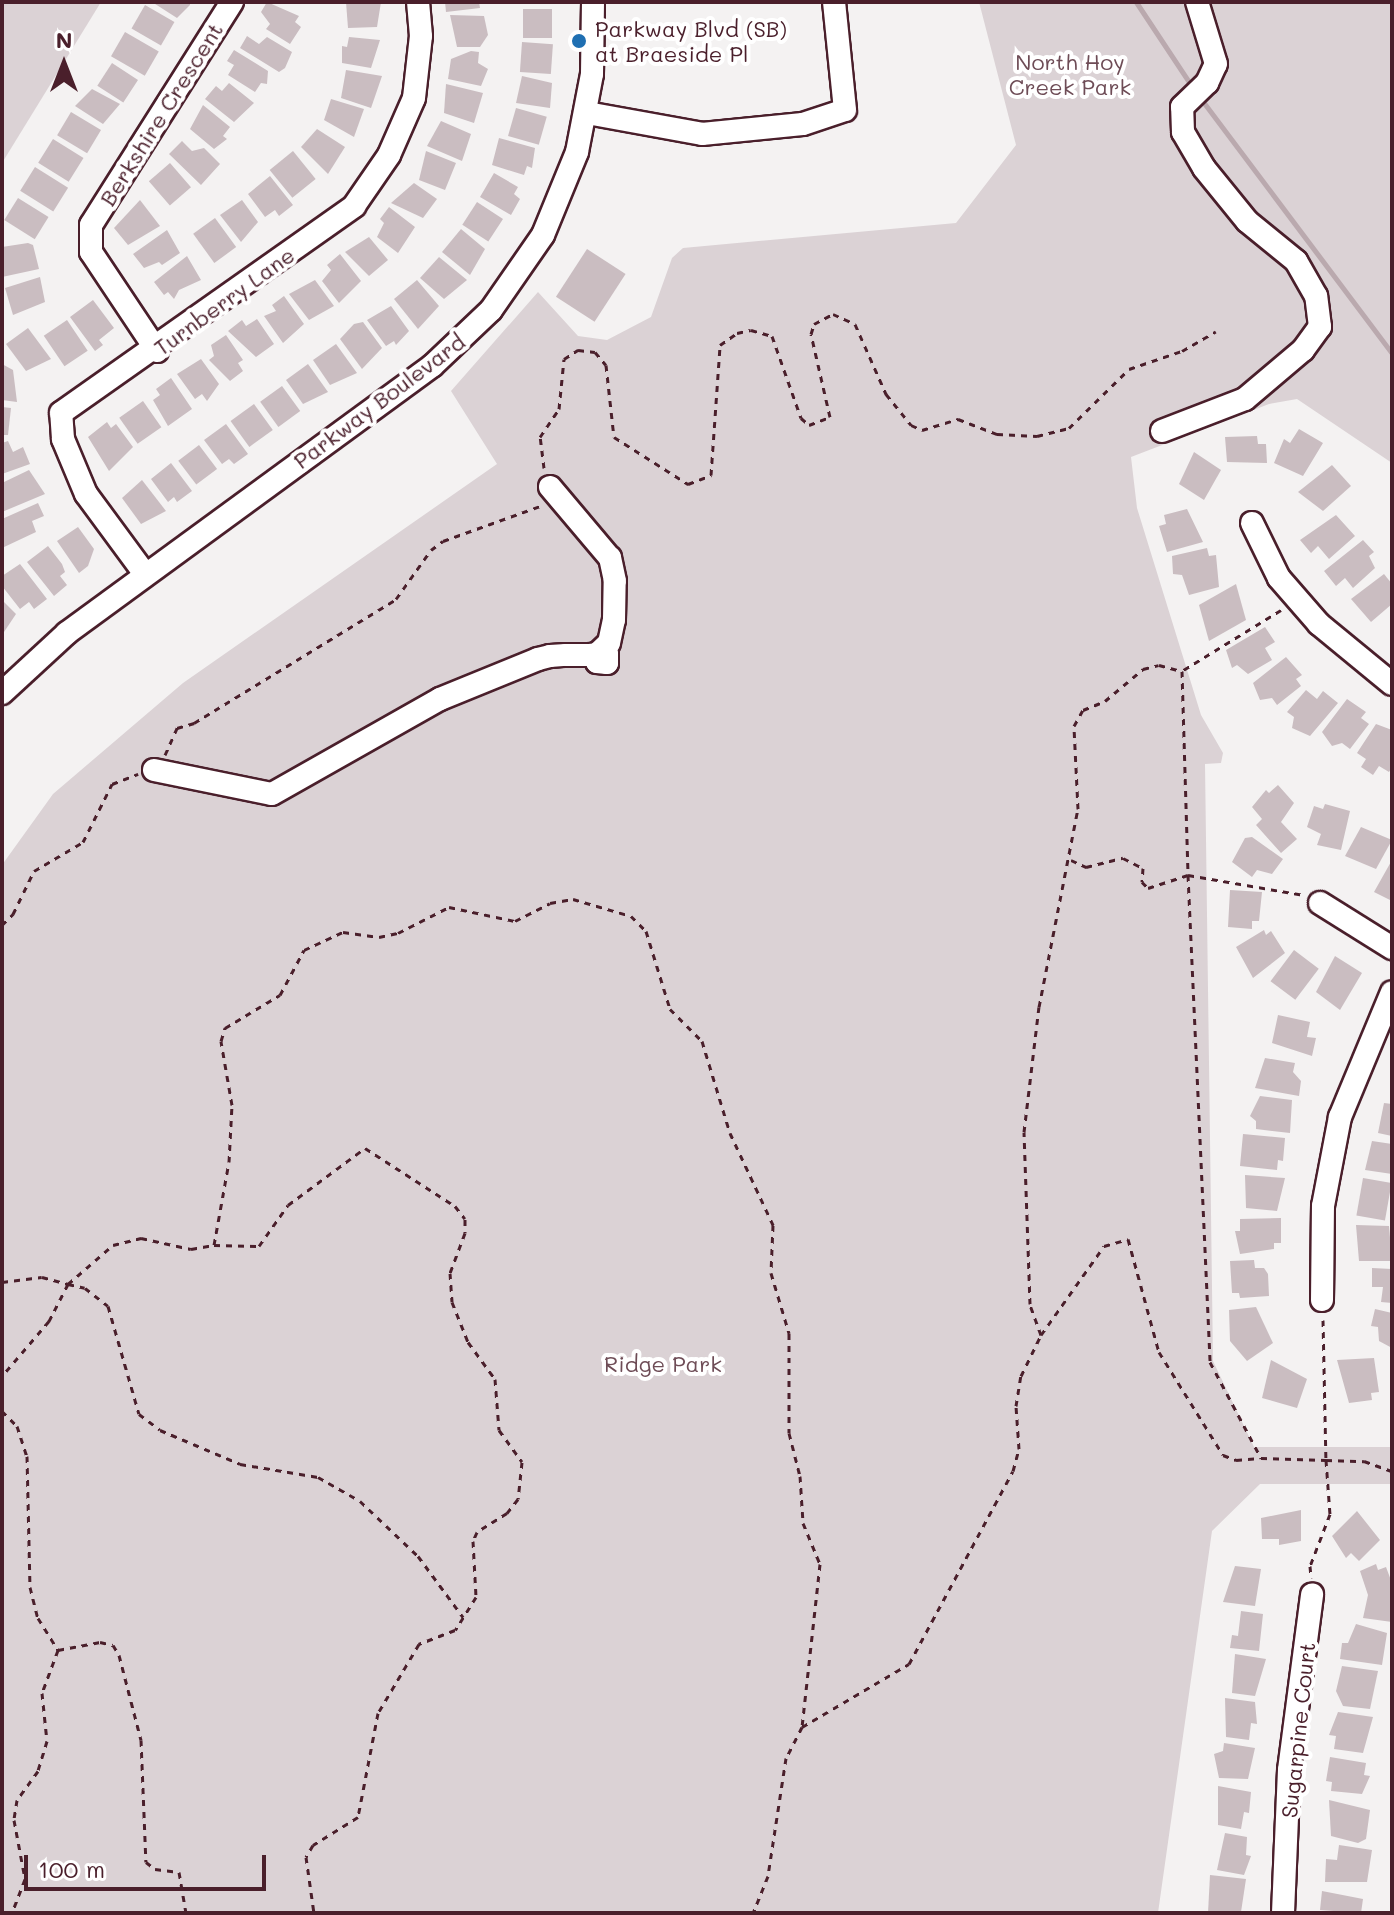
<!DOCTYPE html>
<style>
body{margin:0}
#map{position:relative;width:1394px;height:1915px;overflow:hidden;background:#f4f2f2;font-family:Mali,sans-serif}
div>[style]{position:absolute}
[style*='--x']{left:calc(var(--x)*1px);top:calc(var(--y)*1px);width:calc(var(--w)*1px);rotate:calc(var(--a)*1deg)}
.green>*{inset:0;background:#dbd2d5}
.stream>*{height:5px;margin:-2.5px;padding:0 2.5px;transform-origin:2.5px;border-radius:2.5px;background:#baa9ae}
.building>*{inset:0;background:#cabdc1;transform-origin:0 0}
.path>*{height:3px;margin-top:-1.5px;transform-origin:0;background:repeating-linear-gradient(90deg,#4a1f2b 0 6px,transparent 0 12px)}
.roads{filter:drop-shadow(2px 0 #4a1f2b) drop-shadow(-2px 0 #4a1f2b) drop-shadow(0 2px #4a1f2b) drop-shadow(0 -2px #4a1f2b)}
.minor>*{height:22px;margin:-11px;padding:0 11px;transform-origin:11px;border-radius:11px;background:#fff}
.dots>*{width:22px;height:22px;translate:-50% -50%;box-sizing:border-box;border:4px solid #fff;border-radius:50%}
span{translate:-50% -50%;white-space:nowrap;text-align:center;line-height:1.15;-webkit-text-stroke:8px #fff;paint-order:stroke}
.poi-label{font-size:22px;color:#4a1f2b}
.left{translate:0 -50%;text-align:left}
.park-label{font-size:22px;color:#6e4c56}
.street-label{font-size:22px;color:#4a1f2b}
.frame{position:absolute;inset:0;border:4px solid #4a1f2b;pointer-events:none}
.north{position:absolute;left:24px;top:24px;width:80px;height:80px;-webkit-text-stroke:6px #fff;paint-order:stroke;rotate:0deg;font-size:22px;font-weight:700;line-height:32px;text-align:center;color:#4a1f2b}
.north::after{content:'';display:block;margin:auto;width:28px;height:36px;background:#4a1f2b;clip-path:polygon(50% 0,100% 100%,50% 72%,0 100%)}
.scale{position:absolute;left:24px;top:1855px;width:242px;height:36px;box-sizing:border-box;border:4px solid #4a1f2b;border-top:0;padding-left:10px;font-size:24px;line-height:28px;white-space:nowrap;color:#4a1f2b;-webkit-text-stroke:6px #fff;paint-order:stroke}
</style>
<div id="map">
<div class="green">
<div style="clip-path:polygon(2px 2px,101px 2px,2px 163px)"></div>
<div style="clip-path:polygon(979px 2px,1392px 2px,1392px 463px,1297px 399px,1269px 404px,1131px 457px,1137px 508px,1201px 715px,1223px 753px,1221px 763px,1205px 764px,1213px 1361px,1254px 1447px,1392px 1447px,1392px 1484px,1260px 1484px,1212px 1531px,1158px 1913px,2px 1913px,2px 865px,53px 794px,183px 683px,497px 464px,451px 391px,538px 292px,578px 336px,607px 340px,651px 317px,672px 258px,683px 248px,956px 223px,1016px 145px)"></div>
</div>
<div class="stream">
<div style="--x:1136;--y:2;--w:103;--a:56.5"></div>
<div style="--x:1201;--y:99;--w:318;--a:53.1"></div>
</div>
<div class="building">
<div style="clip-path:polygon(152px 2px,190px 2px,190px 5px,177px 18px)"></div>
<div style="clip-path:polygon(267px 2px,299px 16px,295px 22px,301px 27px,290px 44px,266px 29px,270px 24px,261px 12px)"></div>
<div style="clip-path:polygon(346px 2px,381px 2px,377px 27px,348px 28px)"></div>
<div style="clip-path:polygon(445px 2px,479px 2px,480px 8px,446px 12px)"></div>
<div style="left:145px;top:5px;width:34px;height:27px;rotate:30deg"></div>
<div style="left:523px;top:9px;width:29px;height:29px"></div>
<div style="clip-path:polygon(450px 15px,484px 16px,488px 35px,480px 47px,457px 47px)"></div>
<div style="left:125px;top:32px;width:39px;height:28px;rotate:30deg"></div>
<div style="clip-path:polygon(247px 36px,259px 44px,267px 37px,292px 52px,285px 68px,279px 72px,240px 48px)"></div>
<div style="clip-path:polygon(349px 37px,380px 40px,371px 68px,342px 63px,342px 46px,347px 47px)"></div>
<div style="left:522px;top:42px;width:31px;height:30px;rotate:4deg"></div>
<div style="clip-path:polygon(234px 50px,268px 71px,267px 84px,261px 83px,255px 92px,228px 75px,234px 65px,227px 61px)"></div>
<div style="clip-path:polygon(471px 51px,479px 52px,478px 63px,488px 69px,481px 86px,448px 79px,451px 59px)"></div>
<div style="left:112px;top:63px;width:31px;height:27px;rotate:33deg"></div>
<div style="clip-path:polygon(346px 70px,382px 76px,371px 108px,341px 98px)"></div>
<div style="clip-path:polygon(522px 76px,552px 83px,550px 108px,516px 103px)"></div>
<div style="clip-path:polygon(229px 83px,254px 103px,234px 122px,205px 99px,216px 86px,222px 91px)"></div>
<div style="clip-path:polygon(446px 84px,483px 93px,474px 123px,444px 113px)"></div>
<div style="clip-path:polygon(92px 89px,120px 104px,103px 124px,75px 106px)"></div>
<div style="clip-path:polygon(331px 99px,364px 109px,354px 137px,324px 120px)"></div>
<div style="clip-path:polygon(203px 105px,230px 127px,223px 136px,227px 139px,214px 149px,190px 129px)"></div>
<div style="left:516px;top:108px;width:32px;height:29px;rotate:16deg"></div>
<div style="left:71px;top:112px;width:35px;height:27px;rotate:31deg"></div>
<div style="clip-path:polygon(441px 121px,471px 134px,462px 161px,427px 146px)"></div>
<div style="clip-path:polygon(317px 129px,345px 147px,328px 174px,301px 147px)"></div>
<div style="clip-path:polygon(499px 138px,535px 148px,532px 168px,527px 166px,524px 175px,492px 165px)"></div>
<div style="left:53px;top:139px;width:36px;height:28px;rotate:32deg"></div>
<div style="clip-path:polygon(182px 141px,192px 151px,204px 148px,220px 164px,201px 185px,169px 154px)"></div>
<div style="left:293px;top:151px;width:36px;height:30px;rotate:51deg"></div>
<div style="clip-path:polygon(426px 151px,456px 163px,445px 190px,419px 180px)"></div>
<div style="left:170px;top:163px;width:32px;height:28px;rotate:49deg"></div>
<div style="left:35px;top:167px;width:39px;height:28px;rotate:32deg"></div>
<div style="clip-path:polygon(494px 173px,518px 187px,514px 194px,520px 199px,511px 215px,480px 197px)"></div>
<div style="clip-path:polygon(270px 176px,293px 205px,279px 216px,275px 210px,265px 217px,248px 194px)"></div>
<div style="clip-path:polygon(414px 183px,437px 199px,423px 218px,391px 203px)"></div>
<div style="left:18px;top:198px;width:36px;height:26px;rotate:32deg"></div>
<div style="clip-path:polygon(140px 200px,160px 226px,128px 245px,114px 228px)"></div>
<div style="clip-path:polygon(242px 200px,258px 222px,241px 242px,220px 215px)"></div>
<div style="left:477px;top:202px;width:31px;height:27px;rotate:33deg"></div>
<div style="clip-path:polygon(389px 207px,415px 227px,398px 253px,377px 237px,384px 223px,380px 219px)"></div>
<div style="left:215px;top:218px;width:36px;height:27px;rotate:54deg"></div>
<div style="clip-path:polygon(461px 229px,485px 249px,470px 275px,442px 252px)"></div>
<div style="clip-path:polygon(167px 230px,180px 253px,162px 265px,159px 262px,144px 268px,133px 254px)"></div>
<div style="clip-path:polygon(369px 237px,388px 260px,369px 276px,345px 252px)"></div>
<div style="clip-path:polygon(28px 243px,33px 245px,39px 269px,2px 277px,2px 247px)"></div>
<div style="left:587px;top:249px;width:46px;height:57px;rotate:33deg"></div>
<div style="clip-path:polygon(340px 254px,361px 281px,339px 303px,322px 281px,331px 270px,327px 265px)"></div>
<div style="clip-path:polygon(187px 256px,201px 280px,179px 290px,174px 299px,168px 292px,164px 295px,154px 282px)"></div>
<div style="clip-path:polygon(439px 257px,467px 280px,444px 299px,420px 278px)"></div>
<div style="clip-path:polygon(40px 277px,45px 302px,13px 315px,5px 288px)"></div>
<div style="clip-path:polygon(315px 280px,334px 306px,309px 320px,289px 294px)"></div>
<div style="clip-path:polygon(417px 280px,439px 306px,418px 329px,394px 299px)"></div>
<div style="clip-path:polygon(284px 296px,304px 324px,283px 343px,264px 316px,276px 311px,272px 305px)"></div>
<div style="clip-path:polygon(93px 300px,114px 328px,99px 340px,103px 345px,95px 351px,70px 317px)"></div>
<div style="clip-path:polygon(391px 306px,409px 331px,396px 345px,394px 341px,386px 346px,367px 320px)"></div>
<div style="clip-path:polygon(257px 319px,274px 344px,256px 357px,228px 331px,242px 320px,246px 326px)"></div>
<div style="left:67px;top:320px;width:37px;height:28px;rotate:56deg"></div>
<div style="clip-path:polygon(363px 322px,382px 348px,362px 369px,340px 339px,354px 324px)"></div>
<div style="clip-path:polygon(28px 328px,51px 359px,26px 371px,6px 344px)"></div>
<div style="clip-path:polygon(226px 335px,243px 360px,238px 363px,243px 371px,230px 381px,209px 360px,214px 356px,211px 345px)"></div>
<div style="clip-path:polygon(336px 344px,357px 373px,330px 385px,313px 360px)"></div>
<div style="clip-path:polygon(201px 359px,219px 384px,207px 401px,202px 394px,195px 399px,177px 374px)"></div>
<div style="clip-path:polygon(2px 364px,13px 370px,17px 402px,2px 400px)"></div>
<div style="clip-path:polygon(308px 364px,328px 392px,303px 404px,286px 380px)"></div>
<div style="clip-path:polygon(171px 378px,192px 409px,168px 426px,153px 400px,160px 395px,156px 389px)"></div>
<div style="left:282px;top:386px;width:31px;height:27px;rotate:54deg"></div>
<div style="left:143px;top:401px;width:32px;height:29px;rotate:55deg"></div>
<div style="left:254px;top:404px;width:32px;height:29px;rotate:54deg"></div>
<div style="clip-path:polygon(2px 407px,11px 408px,8px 435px,2px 435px)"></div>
<div style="clip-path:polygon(107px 422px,111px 428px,116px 424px,133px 447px,109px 471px,88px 437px)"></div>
<div style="clip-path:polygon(226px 424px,248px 454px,234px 464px,229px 459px,222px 464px,204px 440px)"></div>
<div style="clip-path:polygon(1299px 429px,1323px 443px,1303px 476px,1274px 463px,1284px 439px,1290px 443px)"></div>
<div style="clip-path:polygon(1257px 436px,1258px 444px,1266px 444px,1267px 463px,1227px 462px,1225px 437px)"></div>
<div style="clip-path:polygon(8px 441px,13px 452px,23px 447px,30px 464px,2px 474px,2px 443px)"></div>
<div style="left:199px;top:445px;width:30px;height:26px;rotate:53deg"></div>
<div style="clip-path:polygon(1194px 452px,1221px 470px,1204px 500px,1179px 484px)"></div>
<div style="clip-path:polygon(171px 463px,192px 491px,177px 502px,174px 497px,168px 502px,151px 479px)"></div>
<div style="clip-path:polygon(1332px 465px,1351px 486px,1323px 511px,1298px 492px)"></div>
<div style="clip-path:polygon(29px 470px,45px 494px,2px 512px,2px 483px)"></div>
<div style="clip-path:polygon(142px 480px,166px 511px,141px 524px,122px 498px)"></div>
<div style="clip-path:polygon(38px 503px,44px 516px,32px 521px,36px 532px,2px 548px,2px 519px)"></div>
<div style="clip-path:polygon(1187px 509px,1203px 542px,1167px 552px,1159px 526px,1166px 524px,1164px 515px)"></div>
<div style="clip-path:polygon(1336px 515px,1355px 536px,1329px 559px,1318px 546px,1311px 553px,1300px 540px)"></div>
<div style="clip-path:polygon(78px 527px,94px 549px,88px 566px,79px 573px,57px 541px)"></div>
<div style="clip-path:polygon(1363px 540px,1374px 552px,1369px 556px,1375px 568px,1353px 588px,1345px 578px,1336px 586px,1324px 571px)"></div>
<div style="clip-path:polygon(48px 546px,62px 564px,65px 572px,60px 576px,67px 585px,54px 596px,27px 562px)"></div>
<div style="clip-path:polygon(1207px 548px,1209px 556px,1216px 555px,1219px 587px,1189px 595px,1182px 575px,1173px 574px,1172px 556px)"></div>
<div style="clip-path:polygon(20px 564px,47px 599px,34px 609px,29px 602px,20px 609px,2px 586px,2px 576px)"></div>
<div style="clip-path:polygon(1384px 574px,1392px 584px,1392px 604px,1371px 622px,1351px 599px)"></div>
<div style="clip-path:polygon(1236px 584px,1246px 620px,1209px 641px,1199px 605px)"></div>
<div style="clip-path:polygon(2px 600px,16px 614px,2px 635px)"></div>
<div style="clip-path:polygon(1265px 627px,1275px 642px,1265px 648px,1272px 660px,1248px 674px,1237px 665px,1232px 668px,1226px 650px)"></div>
<div style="clip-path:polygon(1286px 657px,1302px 675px,1296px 679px,1301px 686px,1277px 705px,1272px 698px,1260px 700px,1253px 683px)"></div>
<div style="clip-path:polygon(1306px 690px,1317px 699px,1323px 691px,1338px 703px,1310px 736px,1292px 728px,1294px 717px,1287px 712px)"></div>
<div style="clip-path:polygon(1347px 699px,1366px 712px,1361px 718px,1369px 724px,1350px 749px,1342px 743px,1332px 746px,1322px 732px)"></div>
<div style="clip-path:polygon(1376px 724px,1392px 730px,1392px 767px,1389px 772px,1379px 766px,1373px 775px,1361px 767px,1366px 759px,1357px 753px)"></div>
<div style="clip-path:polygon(1278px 785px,1294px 803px,1281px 822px,1297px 839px,1281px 853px,1256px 825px,1262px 819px,1252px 807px,1266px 790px,1269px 793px)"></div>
<div style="clip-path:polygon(1325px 804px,1350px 811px,1341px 850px,1317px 845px,1321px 834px,1307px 827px,1314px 806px,1323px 809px)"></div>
<div style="clip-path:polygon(1361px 827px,1392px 840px,1376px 869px,1345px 856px)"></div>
<div style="clip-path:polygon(1252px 837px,1283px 859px,1272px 874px,1257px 870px,1252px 877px,1232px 862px,1245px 838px)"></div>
<div style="clip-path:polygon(1392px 860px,1392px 901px,1374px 892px)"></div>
<div style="clip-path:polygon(1230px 890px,1262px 892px,1259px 921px,1252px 921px,1252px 929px,1228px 927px)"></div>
<div style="clip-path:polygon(1264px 930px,1266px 935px,1271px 931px,1285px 953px,1253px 978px,1236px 947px)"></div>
<div style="left:1294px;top:950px;width:31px;height:39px;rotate:37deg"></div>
<div style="clip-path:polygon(1335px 956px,1362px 973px,1340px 1010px,1316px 992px)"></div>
<div style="clip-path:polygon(1278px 1015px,1310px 1022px,1307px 1037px,1316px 1038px,1312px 1056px,1272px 1043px)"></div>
<div style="clip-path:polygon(1265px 1058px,1295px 1063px,1293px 1072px,1301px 1081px,1299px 1096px,1255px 1088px)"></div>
<div style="clip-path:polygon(1260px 1096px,1292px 1100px,1290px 1133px,1256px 1129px,1256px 1121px,1250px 1116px)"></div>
<div style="clip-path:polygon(1384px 1103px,1392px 1104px,1392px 1136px,1378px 1133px)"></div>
<div style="clip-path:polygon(1243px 1134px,1285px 1138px,1283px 1161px,1278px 1160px,1277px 1170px,1240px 1166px)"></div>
<div style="clip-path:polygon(1372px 1141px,1392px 1144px,1392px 1174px,1365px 1170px)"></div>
<div style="clip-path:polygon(1245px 1175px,1285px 1178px,1277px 1211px,1246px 1208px)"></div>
<div style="left:1363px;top:1178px;width:29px;height:38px;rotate:10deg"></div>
<div style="clip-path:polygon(1281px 1218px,1281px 1243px,1274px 1243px,1274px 1249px,1240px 1254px,1235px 1231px,1240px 1231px,1240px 1219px)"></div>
<div style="clip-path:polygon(1356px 1225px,1389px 1226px,1392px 1261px,1359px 1261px)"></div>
<div style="clip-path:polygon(1254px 1260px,1255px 1268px,1264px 1268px,1268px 1274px,1269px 1296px,1240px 1298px,1239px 1293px,1232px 1293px,1230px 1261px)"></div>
<div style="clip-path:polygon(1372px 1268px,1392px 1269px,1392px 1303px,1381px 1302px,1383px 1287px,1372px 1287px)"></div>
<div style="clip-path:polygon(1256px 1307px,1273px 1343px,1247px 1361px,1230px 1341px,1229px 1310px)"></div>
<div style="clip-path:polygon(1375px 1309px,1392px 1313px,1392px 1348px,1379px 1341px,1378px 1327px,1371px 1326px)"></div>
<div style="clip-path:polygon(1374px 1358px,1379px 1392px,1371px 1393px,1372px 1400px,1349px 1403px,1337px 1360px)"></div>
<div style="clip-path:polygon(1271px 1360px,1307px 1379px,1297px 1408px,1262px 1398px)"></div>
<div style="clip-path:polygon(1301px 1510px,1301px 1541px,1279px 1545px,1279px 1539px,1262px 1539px,1261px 1518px)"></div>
<div style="clip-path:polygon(1357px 1511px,1380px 1540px,1359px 1561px,1351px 1553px,1346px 1558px,1332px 1536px)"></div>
<div style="clip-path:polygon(1376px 1564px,1378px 1570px,1386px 1567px,1392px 1583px,1392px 1622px,1363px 1618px,1368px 1595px,1360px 1571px)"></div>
<div style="clip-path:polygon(1235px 1566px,1261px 1569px,1255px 1606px,1223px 1602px)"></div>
<div style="clip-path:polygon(1241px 1611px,1263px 1614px,1259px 1651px,1230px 1648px,1232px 1635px,1238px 1636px)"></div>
<div style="clip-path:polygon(1356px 1624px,1387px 1633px,1382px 1665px,1340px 1659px,1342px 1643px,1348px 1643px)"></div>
<div style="clip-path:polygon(1235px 1654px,1266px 1659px,1255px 1696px,1232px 1693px)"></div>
<div style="clip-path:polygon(1342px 1666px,1378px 1671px,1370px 1709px,1343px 1706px,1336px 1691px)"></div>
<div style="clip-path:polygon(1225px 1698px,1255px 1702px,1257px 1724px,1251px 1723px,1249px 1740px,1226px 1737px)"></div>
<div style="clip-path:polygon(1338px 1712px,1373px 1717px,1363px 1753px,1334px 1749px,1336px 1736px,1329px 1735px)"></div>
<div style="clip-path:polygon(1224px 1743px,1255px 1748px,1248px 1779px,1219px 1778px,1214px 1754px,1223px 1751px)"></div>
<div style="clip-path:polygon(1330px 1757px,1366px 1763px,1364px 1775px,1370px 1776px,1362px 1794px,1331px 1791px,1332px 1782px,1326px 1781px)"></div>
<div style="clip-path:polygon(1218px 1786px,1251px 1792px,1249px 1813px,1244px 1812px,1241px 1829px,1218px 1825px)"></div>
<div style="clip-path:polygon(1329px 1800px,1370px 1810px,1366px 1839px,1358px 1843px,1331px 1836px)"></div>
<div style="clip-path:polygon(1225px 1833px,1247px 1837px,1246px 1855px,1251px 1856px,1244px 1875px,1217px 1870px)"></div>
<div style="clip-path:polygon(1339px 1845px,1372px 1850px,1367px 1882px,1325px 1882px,1326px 1859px,1337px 1860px)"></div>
<div style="clip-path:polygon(1210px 1875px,1246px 1879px,1241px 1912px,1208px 1913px)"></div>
<div style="clip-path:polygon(1322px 1891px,1363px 1899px,1361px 1913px,1320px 1910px)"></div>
</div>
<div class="path">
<div style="--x:544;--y:468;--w:31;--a:-97"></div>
<div style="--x:540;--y:437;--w:34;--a:-56"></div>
<div style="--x:559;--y:409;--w:50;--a:-84.3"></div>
<div style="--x:564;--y:359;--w:17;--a:-33"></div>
<div style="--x:578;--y:350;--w:17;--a:7"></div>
<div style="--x:595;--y:352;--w:17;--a:50"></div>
<div style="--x:606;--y:365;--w:72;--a:83.7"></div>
<div style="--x:614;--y:437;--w:88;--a:32.4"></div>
<div style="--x:688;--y:484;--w:25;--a:-21"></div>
<div style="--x:711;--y:475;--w:130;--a:-86"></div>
<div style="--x:720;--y:345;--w:21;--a:-35"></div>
<div style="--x:737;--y:333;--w:14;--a:-12"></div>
<div style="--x:751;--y:330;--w:22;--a:16"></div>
<div style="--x:772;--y:336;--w:87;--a:70.5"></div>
<div style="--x:801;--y:418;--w:11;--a:41"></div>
<div style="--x:809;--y:425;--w:22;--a:-21"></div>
<div style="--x:830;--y:417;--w:85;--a:-102.9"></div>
<div style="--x:811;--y:334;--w:10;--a:-73"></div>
<div style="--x:814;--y:324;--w:21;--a:-28"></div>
<div style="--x:833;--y:314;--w:24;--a:24"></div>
<div style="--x:855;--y:324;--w:77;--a:66.1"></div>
<div style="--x:886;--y:394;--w:40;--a:51"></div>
<div style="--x:911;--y:425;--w:12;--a:24"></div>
<div style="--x:922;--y:430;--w:38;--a:-17"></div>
<div style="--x:958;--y:419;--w:42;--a:21"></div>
<div style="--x:997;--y:434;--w:40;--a:2.9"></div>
<div style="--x:1037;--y:436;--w:33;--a:-14"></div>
<div style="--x:1069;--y:428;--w:84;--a:-44.5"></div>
<div style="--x:1129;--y:369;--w:56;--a:-18.8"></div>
<div style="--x:1182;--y:351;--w:39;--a:-30"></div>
<div style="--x:1281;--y:610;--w:116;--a:148.4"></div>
<div style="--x:1182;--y:671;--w:204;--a:88.3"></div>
<div style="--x:1188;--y:875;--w:487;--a:87.4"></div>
<div style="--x:1210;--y:1362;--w:109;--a:62"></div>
<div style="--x:1261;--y:1458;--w:65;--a:1.8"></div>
<div style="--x:1326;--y:1460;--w:54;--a:85.8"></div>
<div style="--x:1330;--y:1514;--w:56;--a:111"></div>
<div style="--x:1310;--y:1566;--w:12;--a:85"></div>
<div style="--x:165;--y:755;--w:30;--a:-66"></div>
<div style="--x:177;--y:728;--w:18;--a:-16"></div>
<div style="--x:194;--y:723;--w:237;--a:-31.5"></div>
<div style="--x:396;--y:599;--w:60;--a:-54.5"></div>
<div style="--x:431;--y:550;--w:15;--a:-37"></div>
<div style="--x:443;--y:541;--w:106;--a:-19.8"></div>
<div style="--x:1071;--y:860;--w:17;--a:25"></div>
<div style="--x:1086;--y:867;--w:38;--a:-14"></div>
<div style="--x:1123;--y:858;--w:22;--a:27"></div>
<div style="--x:1143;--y:868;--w:14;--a:94"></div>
<div style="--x:1142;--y:882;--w:8;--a:45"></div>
<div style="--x:1148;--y:888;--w:42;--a:-18"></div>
<div style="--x:1188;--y:875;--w:118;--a:9.8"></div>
<div style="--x:2;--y:925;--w:16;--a:-45"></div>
<div style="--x:13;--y:914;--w:48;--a:-64"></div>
<div style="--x:34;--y:871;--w:57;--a:-30.6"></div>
<div style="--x:83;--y:842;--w:65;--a:-63.4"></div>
<div style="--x:112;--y:784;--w:28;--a:-21"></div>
<div style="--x:214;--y:1245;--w:45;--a:1.3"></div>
<div style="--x:259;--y:1246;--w:50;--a:-54.7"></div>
<div style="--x:288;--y:1205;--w:96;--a:-36.5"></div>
<div style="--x:365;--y:1148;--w:107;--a:32.8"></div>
<div style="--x:455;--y:1206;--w:16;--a:52"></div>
<div style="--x:465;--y:1219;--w:14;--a:90"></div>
<div style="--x:465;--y:1233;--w:43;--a:110.6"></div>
<div style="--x:450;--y:1273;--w:29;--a:86"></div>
<div style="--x:452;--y:1302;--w:43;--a:68.2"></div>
<div style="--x:468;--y:1342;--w:46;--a:53.9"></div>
<div style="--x:495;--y:1379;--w:51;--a:85.5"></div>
<div style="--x:499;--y:1430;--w:39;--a:54"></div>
<div style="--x:522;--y:1462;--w:37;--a:96"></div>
<div style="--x:518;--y:1499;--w:18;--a:128"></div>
<div style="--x:507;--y:1513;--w:36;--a:148"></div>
<div style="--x:477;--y:1532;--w:10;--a:114"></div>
<div style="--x:473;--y:1541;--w:56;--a:86.9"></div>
<div style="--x:476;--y:1597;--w:39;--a:122"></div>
<div style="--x:455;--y:1630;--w:39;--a:159"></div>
<div style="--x:419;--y:1644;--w:80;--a:120.7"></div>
<div style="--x:378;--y:1713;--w:106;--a:100.9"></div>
<div style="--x:358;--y:1817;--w:53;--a:148.1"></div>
<div style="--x:313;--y:1845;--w:14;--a:120"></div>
<div style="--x:306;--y:1857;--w:57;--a:81.9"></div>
<div style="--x:2;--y:1282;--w:40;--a:-7.1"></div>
<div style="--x:42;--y:1277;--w:27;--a:15"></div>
<div style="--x:68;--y:1284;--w:42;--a:117.2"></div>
<div style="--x:49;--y:1321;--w:72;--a:130.5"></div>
<div style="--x:68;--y:1284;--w:60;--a:-40.9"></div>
<div style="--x:113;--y:1245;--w:29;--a:-14"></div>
<div style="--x:141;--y:1238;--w:51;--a:12.4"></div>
<div style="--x:191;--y:1249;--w:23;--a:-10"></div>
<div style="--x:214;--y:1245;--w:84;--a:-79.8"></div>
<div style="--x:229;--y:1162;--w:57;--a:-87"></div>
<div style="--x:232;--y:1105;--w:65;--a:-99.8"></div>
<div style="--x:221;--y:1041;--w:14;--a:-73"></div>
<div style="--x:225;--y:1028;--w:64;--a:-31"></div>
<div style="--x:280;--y:995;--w:51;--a:-61.9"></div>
<div style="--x:304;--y:950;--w:43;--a:-24.8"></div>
<div style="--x:343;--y:932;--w:36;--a:8"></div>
<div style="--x:379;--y:937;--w:19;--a:-12"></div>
<div style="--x:398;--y:933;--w:57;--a:-27"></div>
<div style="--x:449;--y:907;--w:67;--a:12"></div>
<div style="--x:515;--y:921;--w:39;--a:-27"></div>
<div style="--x:550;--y:903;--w:23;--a:-10"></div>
<div style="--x:573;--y:899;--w:60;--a:16.3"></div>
<div style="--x:631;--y:916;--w:21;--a:45"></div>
<div style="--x:646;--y:931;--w:82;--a:72.9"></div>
<div style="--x:670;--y:1009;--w:45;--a:45"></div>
<div style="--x:702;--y:1041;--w:96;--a:73.1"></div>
<div style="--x:730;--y:1133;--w:102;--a:64.9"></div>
<div style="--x:773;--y:1225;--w:48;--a:92.4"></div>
<div style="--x:771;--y:1273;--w:63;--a:73.3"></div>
<div style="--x:789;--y:1333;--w:100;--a:90"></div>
<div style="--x:789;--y:1433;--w:44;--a:75.7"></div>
<div style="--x:800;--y:1476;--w:47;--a:86.3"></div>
<div style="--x:803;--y:1523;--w:44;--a:67.5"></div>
<div style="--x:820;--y:1564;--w:164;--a:96.3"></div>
<div style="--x:802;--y:1727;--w:35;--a:117"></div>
<div style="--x:786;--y:1758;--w:119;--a:98.7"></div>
<div style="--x:768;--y:1876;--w:40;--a:112"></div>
<div style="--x:68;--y:1284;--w:17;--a:13"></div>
<div style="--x:85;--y:1288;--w:29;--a:38"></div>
<div style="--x:108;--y:1306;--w:112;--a:74"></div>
<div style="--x:139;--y:1414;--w:26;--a:37"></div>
<div style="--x:160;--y:1430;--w:87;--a:23"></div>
<div style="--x:240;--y:1464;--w:79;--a:9.5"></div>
<div style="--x:318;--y:1477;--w:48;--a:29.7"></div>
<div style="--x:360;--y:1501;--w:80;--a:43.5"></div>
<div style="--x:418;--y:1556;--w:76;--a:53.6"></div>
<div style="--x:1323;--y:1320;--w:140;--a:88.8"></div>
<div style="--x:1326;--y:1460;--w:38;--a:2"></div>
<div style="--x:1364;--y:1461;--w:30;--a:20"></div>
<div style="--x:1041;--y:1335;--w:109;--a:-54.7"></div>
<div style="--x:1104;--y:1246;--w:25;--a:-16"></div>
<div style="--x:1128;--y:1239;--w:117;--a:74.7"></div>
<div style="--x:1159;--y:1352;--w:121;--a:58.1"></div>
<div style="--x:1223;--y:1455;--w:14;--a:21"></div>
<div style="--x:1236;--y:1460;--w:24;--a:-5"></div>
<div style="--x:2;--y:1411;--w:21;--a:45"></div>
<div style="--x:17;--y:1426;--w:32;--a:72"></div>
<div style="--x:27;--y:1456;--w:131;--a:88.7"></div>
<div style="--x:30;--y:1587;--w:32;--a:76"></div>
<div style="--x:38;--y:1618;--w:38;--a:58"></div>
<div style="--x:58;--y:1650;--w:46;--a:110.4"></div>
<div style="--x:42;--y:1693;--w:48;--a:84.1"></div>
<div style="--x:47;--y:1741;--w:31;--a:107"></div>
<div style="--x:38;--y:1771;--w:36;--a:126"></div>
<div style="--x:17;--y:1800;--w:20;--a:99"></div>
<div style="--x:14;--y:1820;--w:60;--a:79.4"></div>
<div style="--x:25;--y:1879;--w:36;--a:111"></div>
<div style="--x:58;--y:1650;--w:43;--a:-10.8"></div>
<div style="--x:100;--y:1642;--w:13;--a:13"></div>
<div style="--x:113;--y:1645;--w:12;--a:59"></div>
<div style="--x:119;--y:1655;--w:88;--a:75.5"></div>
<div style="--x:141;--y:1740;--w:122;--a:87.7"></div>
<div style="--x:146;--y:1862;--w:11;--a:38"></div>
<div style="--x:155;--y:1869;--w:24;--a:7"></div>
<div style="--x:179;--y:1872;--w:42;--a:80.3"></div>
<div style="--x:802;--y:1727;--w:124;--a:-30.5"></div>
<div style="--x:909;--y:1664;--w:219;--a:-61.7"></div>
<div style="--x:1013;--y:1471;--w:23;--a:-75"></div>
<div style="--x:1019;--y:1449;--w:43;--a:-94"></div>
<div style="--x:1016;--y:1406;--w:30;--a:-81"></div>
<div style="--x:1021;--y:1376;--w:46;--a:-64"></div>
<div style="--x:1041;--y:1335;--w:33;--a:-110"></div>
<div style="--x:1030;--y:1304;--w:172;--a:-92"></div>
<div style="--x:1024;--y:1132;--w:126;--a:-83.2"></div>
<div style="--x:1039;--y:1007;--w:202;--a:-78.9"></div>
<div style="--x:1078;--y:809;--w:83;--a:-92.8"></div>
<div style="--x:1074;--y:726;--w:18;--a:-61"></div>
<div style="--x:1083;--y:710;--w:24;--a:-22"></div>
<div style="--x:1105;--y:701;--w:50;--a:-40.1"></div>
<div style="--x:1143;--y:669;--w:16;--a:-14"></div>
<div style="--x:1159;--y:665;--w:24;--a:15"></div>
</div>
<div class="roads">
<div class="minor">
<div style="--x:587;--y:113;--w:117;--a:10.3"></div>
<div style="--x:702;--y:134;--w:101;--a:-5.7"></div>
<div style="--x:803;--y:124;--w:44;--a:-18.4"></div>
<div style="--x:845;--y:110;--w:109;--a:-95.8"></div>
<div style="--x:157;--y:351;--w:119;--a:-123.7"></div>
<div style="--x:91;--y:252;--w:27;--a:-90"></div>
<div style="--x:91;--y:225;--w:264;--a:-57.7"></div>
<div style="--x:1162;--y:431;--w:89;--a:-21.1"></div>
<div style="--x:1245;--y:399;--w:76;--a:-40.2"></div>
<div style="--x:1303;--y:350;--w:29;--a:-54"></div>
<div style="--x:1320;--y:327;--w:31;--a:-97"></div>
<div style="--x:1316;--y:296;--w:40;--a:-119.7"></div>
<div style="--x:1296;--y:261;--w:63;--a:-140.8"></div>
<div style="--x:1247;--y:221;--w:68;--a:-129.1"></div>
<div style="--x:1204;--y:168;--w:42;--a:-120.3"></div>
<div style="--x:1183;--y:132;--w:25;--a:-92"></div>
<div style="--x:1182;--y:107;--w:35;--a:-44"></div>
<div style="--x:1207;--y:83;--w:21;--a:-65"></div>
<div style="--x:1216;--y:64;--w:65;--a:-107"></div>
<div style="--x:1252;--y:523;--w:61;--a:63.9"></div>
<div style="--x:1279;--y:578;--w:61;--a:49"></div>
<div style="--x:1319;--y:624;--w:94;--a:39.4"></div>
<div style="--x:145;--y:574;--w:99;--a:-126.4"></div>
<div style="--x:86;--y:494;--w:60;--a:-112.7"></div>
<div style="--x:63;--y:439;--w:26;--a:-94"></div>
<div style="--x:61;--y:413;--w:359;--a:-35.2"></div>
<div style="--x:354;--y:206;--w:62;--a:-55.5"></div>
<div style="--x:389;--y:155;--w:62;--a:-66.3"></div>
<div style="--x:414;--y:98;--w:62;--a:-83.6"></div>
<div style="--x:421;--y:36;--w:34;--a:-95"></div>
<div style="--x:2;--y:693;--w:88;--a:-42.7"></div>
<div style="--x:67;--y:633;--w:452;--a:-36.2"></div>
<div style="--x:432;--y:366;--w:81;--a:-43.5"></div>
<div style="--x:491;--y:310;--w:91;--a:-55.3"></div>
<div style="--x:543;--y:235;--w:90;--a:-67.7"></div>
<div style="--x:577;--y:152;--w:79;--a:-79.1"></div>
<div style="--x:592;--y:74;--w:72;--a:-89.2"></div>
<div style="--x:154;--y:770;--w:120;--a:11.5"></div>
<div style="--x:272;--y:794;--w:193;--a:-29.5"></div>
<div style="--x:440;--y:699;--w:106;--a:-22.2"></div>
<div style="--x:538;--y:659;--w:12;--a:-14"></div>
<div style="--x:550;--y:656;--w:16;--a:-4"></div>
<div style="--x:566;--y:655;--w:24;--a:0"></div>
<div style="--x:590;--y:655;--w:7;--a:-8"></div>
<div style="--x:597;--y:654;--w:10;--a:0"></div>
<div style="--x:607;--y:654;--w:9;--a:90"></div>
<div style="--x:607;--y:663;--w:10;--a:-174"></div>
<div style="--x:597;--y:662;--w:8;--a:-90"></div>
<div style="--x:597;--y:654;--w:16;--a:-43"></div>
<div style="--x:609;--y:643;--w:24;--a:-78"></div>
<div style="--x:614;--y:620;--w:39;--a:-89"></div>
<div style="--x:615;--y:581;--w:24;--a:-102"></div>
<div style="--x:610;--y:558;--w:93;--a:-130.2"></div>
<div style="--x:1320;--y:903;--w:85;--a:32"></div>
<div style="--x:1322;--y:1300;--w:94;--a:-89.4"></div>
<div style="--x:1323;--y:1206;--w:91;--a:-79.2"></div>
<div style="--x:1340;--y:1117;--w:135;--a:-67.4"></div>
<div style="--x:1283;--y:1913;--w:143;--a:-87.6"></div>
<div style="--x:1289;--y:1770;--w:177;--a:-82.5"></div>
</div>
</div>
<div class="dots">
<div style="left:579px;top:41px;background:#1f6fb2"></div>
</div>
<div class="poi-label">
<span class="left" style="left:595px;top:41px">Parkway Blvd (SB)<br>at Braeside Pl</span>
</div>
<div class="park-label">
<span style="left:1070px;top:74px">North Hoy<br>Creek Park</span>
<span style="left:663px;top:1364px">Ridge Park</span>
</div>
<div class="street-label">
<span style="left:161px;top:114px;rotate:-58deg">Berkshire Crescent</span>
<span style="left:224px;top:301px;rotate:-36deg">Turnberry Lane</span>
<span style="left:379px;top:401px;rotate:-37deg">Parkway Boulevard</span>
<span style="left:1298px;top:1730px;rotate:-84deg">Sugarpine Court</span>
</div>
<div class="frame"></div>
<div class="north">N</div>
<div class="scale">100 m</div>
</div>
